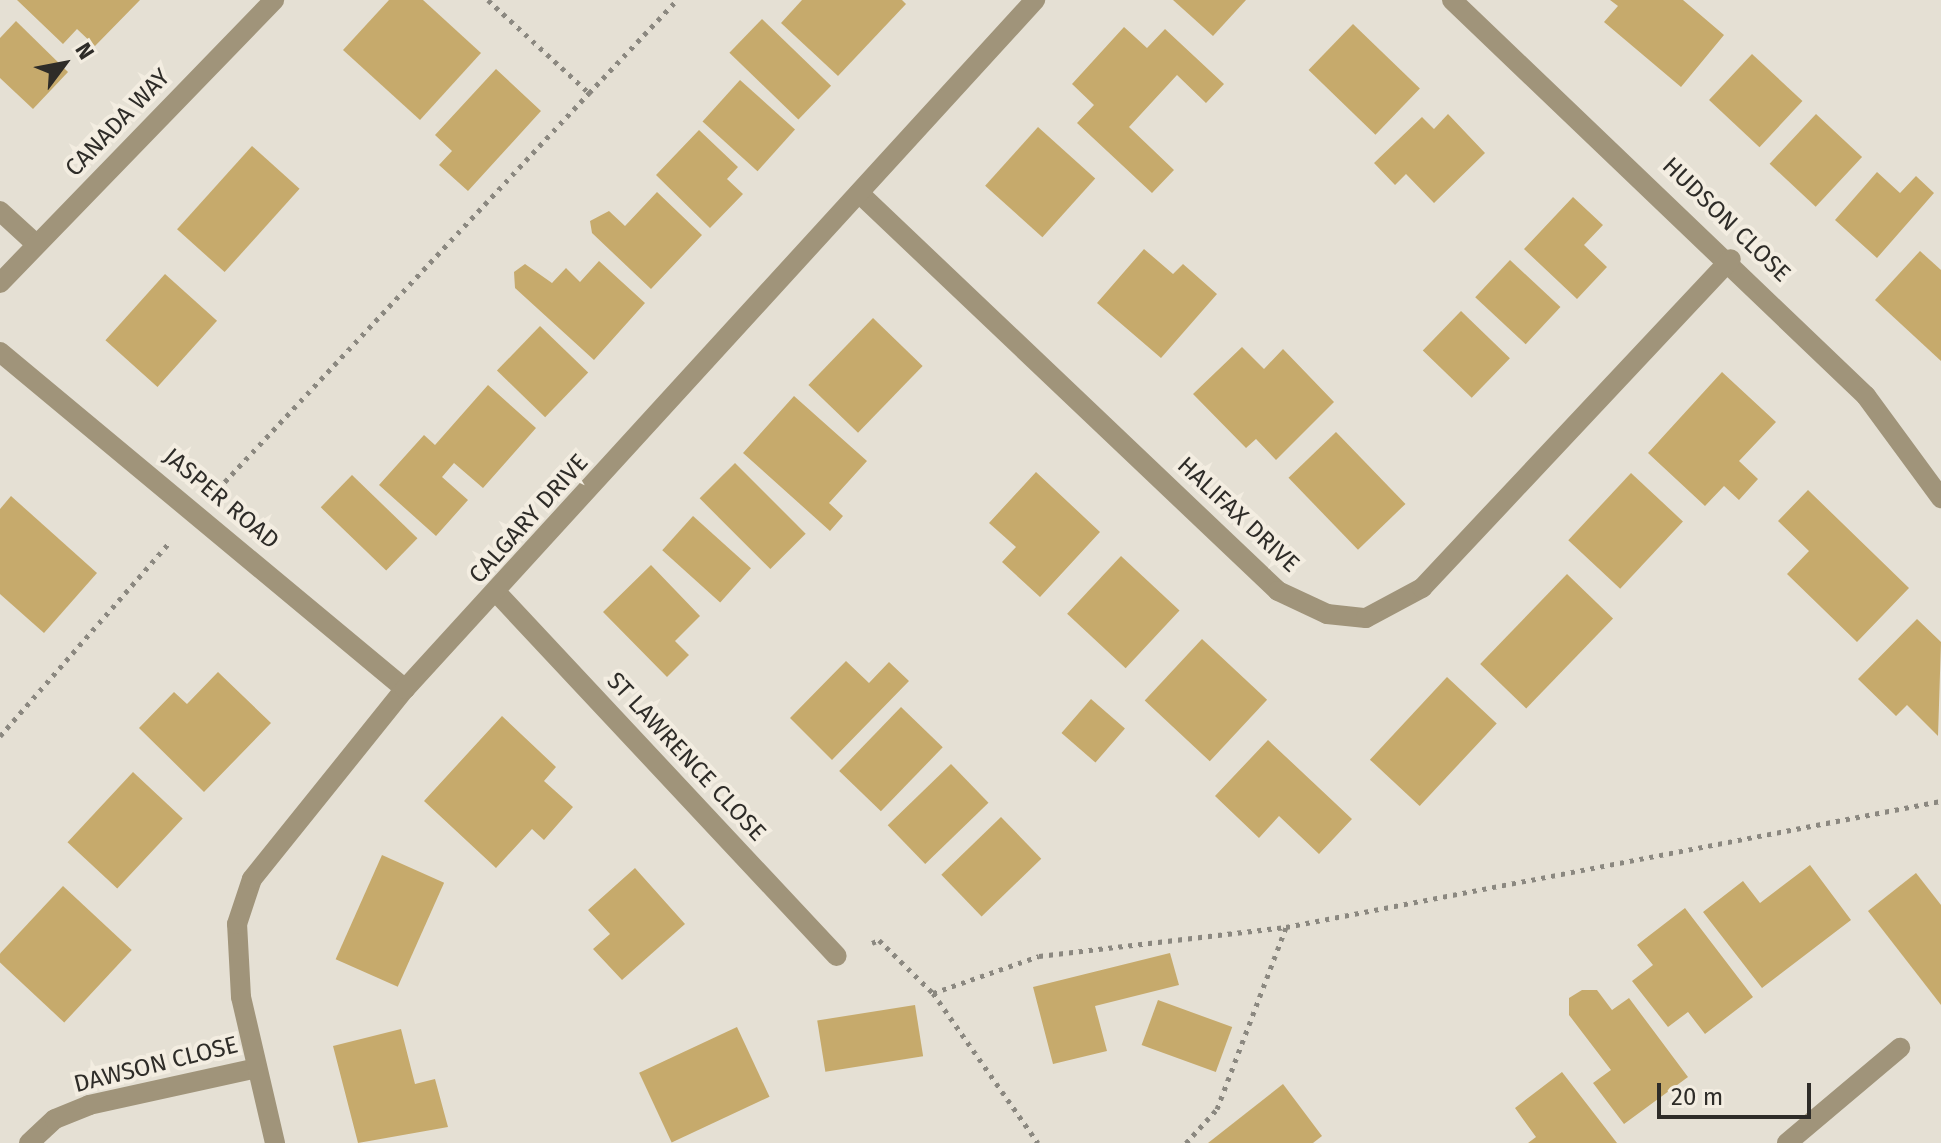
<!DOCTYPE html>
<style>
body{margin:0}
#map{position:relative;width:1941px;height:1143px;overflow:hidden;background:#e5e0d4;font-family:"Fira Sans",sans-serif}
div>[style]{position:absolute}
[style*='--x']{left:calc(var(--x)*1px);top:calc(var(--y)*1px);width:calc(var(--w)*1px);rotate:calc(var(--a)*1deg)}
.building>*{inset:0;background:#c6aa6c;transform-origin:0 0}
.path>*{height:5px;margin-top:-2.5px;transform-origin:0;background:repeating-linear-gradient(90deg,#8b8880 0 4px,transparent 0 10px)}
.minor>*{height:20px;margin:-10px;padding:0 10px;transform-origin:10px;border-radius:10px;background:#a0947a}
.tertiary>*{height:20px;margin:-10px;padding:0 10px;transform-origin:10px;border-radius:10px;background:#a0947a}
span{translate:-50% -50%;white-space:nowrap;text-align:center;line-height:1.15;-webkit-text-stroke:8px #f3ede1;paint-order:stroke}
.street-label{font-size:24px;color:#2e2c28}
.north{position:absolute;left:24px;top:24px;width:80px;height:80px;-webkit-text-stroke:6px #f3ede1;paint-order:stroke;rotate:58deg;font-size:22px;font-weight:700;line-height:32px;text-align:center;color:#2e2c28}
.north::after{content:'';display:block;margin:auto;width:28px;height:36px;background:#2e2c28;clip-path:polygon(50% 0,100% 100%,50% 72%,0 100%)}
.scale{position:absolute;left:1657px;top:1083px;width:154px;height:36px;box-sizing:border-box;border:4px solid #2e2c28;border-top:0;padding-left:10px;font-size:24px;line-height:28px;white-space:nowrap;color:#2e2c28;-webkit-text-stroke:6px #f3ede1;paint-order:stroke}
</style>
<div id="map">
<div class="building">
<div style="clip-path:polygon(17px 0,140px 0,95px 46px,77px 29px,63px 44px)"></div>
<div style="clip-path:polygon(389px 0,423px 0,481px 53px,420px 120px,343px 50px)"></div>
<div style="clip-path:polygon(802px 0,902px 0,906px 4px,838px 76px,781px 23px)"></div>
<div style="clip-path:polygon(1173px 0,1246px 0,1213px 36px)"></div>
<div style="clip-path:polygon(1610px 0,1683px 0,1724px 35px,1681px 87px,1604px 22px,1618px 6px)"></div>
<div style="left:762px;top:19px;width:96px;height:47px;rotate:44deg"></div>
<div style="clip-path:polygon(16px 21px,68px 72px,33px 109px,0 78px,0 38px)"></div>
<div style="left:1353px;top:24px;width:93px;height:64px;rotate:44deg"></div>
<div style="clip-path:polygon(1124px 27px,1147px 48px,1165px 29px,1224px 84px,1206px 103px,1177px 75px,1129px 127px,1174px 170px,1152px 193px,1077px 123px,1094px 105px,1072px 84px)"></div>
<div style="left:1752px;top:54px;width:69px;height:63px;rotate:43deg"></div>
<div style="clip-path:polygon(496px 69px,541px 111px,468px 191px,439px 165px,452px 151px,435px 135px)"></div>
<div style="left:740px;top:80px;width:74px;height:56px;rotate:42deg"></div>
<div style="clip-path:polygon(1448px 114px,1485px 153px,1434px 203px,1406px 174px,1395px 185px,1374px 163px,1422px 117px,1434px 129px)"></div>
<div style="left:1816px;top:114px;width:63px;height:68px;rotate:43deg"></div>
<div style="left:1038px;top:127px;width:77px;height:79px;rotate:42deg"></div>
<div style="clip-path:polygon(699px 130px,738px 167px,727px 179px,743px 194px,710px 228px,656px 175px)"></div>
<div style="left:252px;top:146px;width:64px;height:112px;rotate:42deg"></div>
<div style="clip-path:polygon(1877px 172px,1900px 193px,1916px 176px,1934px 193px,1877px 258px,1835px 220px)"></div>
<div style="clip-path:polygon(657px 192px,702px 235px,651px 289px,592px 233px,590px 221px,609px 211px,625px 226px)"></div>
<div style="clip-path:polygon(1573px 197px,1603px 225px,1584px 245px,1607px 267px,1577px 299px,1524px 249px)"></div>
<div style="clip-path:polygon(1144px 249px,1173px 274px,1183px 264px,1217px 294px,1161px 358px,1097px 303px)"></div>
<div style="clip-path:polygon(1920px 251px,1941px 270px,1941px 361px,1875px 300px)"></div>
<div style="left:1510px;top:260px;width:69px;height:51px;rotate:43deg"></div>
<div style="clip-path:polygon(599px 261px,645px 303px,594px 360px,515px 288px,514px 272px,525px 264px,552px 283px,566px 268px,580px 282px)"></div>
<div style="left:165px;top:274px;width:70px;height:89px;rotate:42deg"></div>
<div style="left:1461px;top:311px;width:68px;height:55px;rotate:44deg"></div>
<div style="left:873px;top:318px;width:69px;height:93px;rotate:44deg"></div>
<div style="left:540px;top:326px;width:67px;height:62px;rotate:44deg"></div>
<div style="clip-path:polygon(1242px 347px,1264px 369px,1283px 349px,1334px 402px,1276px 460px,1256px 439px,1246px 448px,1193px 394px)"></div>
<div style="clip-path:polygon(1722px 372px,1776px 422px,1739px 461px,1758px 479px,1739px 500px,1724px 486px,1705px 506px,1648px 453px)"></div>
<div style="clip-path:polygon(488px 385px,536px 428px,483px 488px,454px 463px,442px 477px,468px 500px,436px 536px,379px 485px,424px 435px,435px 445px)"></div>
<div style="clip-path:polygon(794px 396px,867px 461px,829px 503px,843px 516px,830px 531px,743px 453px)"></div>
<div style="left:1336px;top:432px;width:100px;height:66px;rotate:46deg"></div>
<div style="left:735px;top:463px;width:100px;height:50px;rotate:45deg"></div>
<div style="clip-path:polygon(1036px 472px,1100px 532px,1040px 597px,1002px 562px,1016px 547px,989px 523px)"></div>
<div style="left:1631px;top:473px;width:71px;height:92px;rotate:43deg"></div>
<div style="left:352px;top:475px;width:91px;height:45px;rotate:44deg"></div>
<div style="clip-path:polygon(1808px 490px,1909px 588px,1857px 642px,1787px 574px,1809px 551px,1778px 521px)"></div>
<div style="clip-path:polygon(11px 496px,97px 573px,44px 633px,0 594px,0 509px)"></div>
<div style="left:693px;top:516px;width:78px;height:46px;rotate:42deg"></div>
<div style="left:1121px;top:556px;width:80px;height:79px;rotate:43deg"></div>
<div style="clip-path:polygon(651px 565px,700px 616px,675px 641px,689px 655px,667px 677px,603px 612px)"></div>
<div style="left:1567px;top:574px;width:64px;height:125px;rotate:44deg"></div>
<div style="clip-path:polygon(1917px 619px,1941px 642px,1938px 736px,1907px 705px,1896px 716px,1858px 679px)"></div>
<div style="left:1202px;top:639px;width:89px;height:84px;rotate:43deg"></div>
<div style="clip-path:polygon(846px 661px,869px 683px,889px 662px,909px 681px,832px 760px,790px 718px)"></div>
<div style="clip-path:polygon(218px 672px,271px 723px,204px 792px,139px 728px,174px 692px,187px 704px)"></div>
<div style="left:1447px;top:677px;width:68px;height:113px;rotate:43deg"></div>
<div style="left:1091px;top:699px;width:45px;height:45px;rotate:41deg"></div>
<div style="left:901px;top:707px;width:58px;height:89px;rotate:44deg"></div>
<div style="clip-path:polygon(502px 716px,556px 767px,544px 781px,573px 807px,544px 840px,532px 829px,496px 868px,424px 801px)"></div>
<div style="clip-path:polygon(1268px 740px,1352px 819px,1319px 854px,1279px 816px,1259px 838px,1215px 796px)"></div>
<div style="left:951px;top:764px;width:54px;height:88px;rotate:46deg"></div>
<div style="left:133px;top:772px;width:68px;height:96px;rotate:43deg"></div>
<div style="left:1001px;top:817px;width:58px;height:83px;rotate:46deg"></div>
<div style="left:382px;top:855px;width:68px;height:114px;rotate:24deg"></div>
<div style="clip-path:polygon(1810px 865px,1851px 920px,1762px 988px,1703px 912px,1743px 881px,1760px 903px)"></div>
<div style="clip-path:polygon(635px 868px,685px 924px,622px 980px,593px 949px,610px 934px,588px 910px)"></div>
<div style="clip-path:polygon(1916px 873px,1941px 905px,1941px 1005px,1868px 911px)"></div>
<div style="left:63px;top:886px;width:94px;height:99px;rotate:43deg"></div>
<div style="clip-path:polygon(1685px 908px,1753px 997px,1705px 1034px,1688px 1012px,1668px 1027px,1632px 981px,1653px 965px,1637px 945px)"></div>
<div style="clip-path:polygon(1170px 953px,1179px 985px,1095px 1006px,1107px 1051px,1053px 1064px,1033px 987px)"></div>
<div style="clip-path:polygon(1582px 990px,1597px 990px,1612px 1010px,1629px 998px,1688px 1077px,1624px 1124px,1593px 1083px,1611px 1070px,1569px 1015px,1569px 998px)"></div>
<div style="left:1158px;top:1000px;width:79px;height:48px;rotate:20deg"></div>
<div style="left:915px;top:1005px;width:52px;height:99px;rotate:81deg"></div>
<div style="left:737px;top:1027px;width:77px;height:108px;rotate:65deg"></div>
<div style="clip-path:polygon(401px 1029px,415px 1084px,435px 1079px,448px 1127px,358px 1143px,333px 1046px)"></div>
<div style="clip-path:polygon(1562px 1072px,1617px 1143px,1528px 1143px,1536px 1137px,1515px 1108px)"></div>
<div style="clip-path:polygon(1283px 1084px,1322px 1136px,1313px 1143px,1208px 1143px)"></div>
</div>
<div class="path">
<div style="--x:488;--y:0;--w:137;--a:42.6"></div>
<div style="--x:589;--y:93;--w:128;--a:-46.6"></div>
<div style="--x:218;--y:489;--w:543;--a:-46.87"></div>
<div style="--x:0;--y:736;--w:259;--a:-48.8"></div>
<div style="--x:872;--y:943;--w:8;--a:-23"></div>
<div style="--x:879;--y:940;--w:76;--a:44.5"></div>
<div style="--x:933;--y:993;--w:183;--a:55"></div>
<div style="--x:933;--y:993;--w:112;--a:-19.2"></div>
<div style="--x:1039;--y:956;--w:249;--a:-6.7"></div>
<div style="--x:1286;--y:927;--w:667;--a:-10.89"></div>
<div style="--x:1186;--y:1143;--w:46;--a:-47.6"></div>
<div style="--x:1217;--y:1109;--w:195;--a:-69.2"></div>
</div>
<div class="minor">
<div style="--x:1452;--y:0;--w:573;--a:43.73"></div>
<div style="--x:1866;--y:396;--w:127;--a:53.7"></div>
<div style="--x:859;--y:193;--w:578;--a:43.53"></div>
<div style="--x:1278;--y:591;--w:54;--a:25.1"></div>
<div style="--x:1327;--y:614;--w:39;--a:6"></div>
<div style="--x:1366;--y:618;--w:64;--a:-28.2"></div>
<div style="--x:1422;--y:588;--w:451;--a:-46.8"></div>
<div style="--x:0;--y:211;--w:49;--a:42.5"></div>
<div style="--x:0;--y:352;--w:527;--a:39.76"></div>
<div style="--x:497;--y:593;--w:497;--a:46.9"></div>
<div style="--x:29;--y:1143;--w:35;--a:-43"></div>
<div style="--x:55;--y:1119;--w:37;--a:-22"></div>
<div style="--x:89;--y:1105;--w:172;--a:-12.4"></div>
<div style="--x:275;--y:1143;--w:150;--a:-103.1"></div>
<div style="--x:241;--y:997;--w:73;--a:-93.1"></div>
<div style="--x:237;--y:924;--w:47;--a:-71.6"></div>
<div style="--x:252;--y:879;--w:244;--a:-51.2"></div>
<div style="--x:405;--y:689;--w:934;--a:-47.56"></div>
<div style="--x:1787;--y:1143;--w:148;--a:-40.1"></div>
</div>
<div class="tertiary">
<div style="--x:0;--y:283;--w:394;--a:-45.9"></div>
</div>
<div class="street-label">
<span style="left:118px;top:123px;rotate:-46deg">CANADA WAY</span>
<span style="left:1726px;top:220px;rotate:44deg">HUDSON CLOSE</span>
<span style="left:221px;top:499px;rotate:40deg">JASPER ROAD</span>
<span style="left:1238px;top:515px;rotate:43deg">HALIFAX DRIVE</span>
<span style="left:529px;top:519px;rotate:-48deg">CALGARY DRIVE</span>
<span style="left:686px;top:757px;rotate:47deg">ST LAWRENCE CLOSE</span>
<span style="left:156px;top:1065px;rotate:-14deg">DAWSON CLOSE</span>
</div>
<div class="north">N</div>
<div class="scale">20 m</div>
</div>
